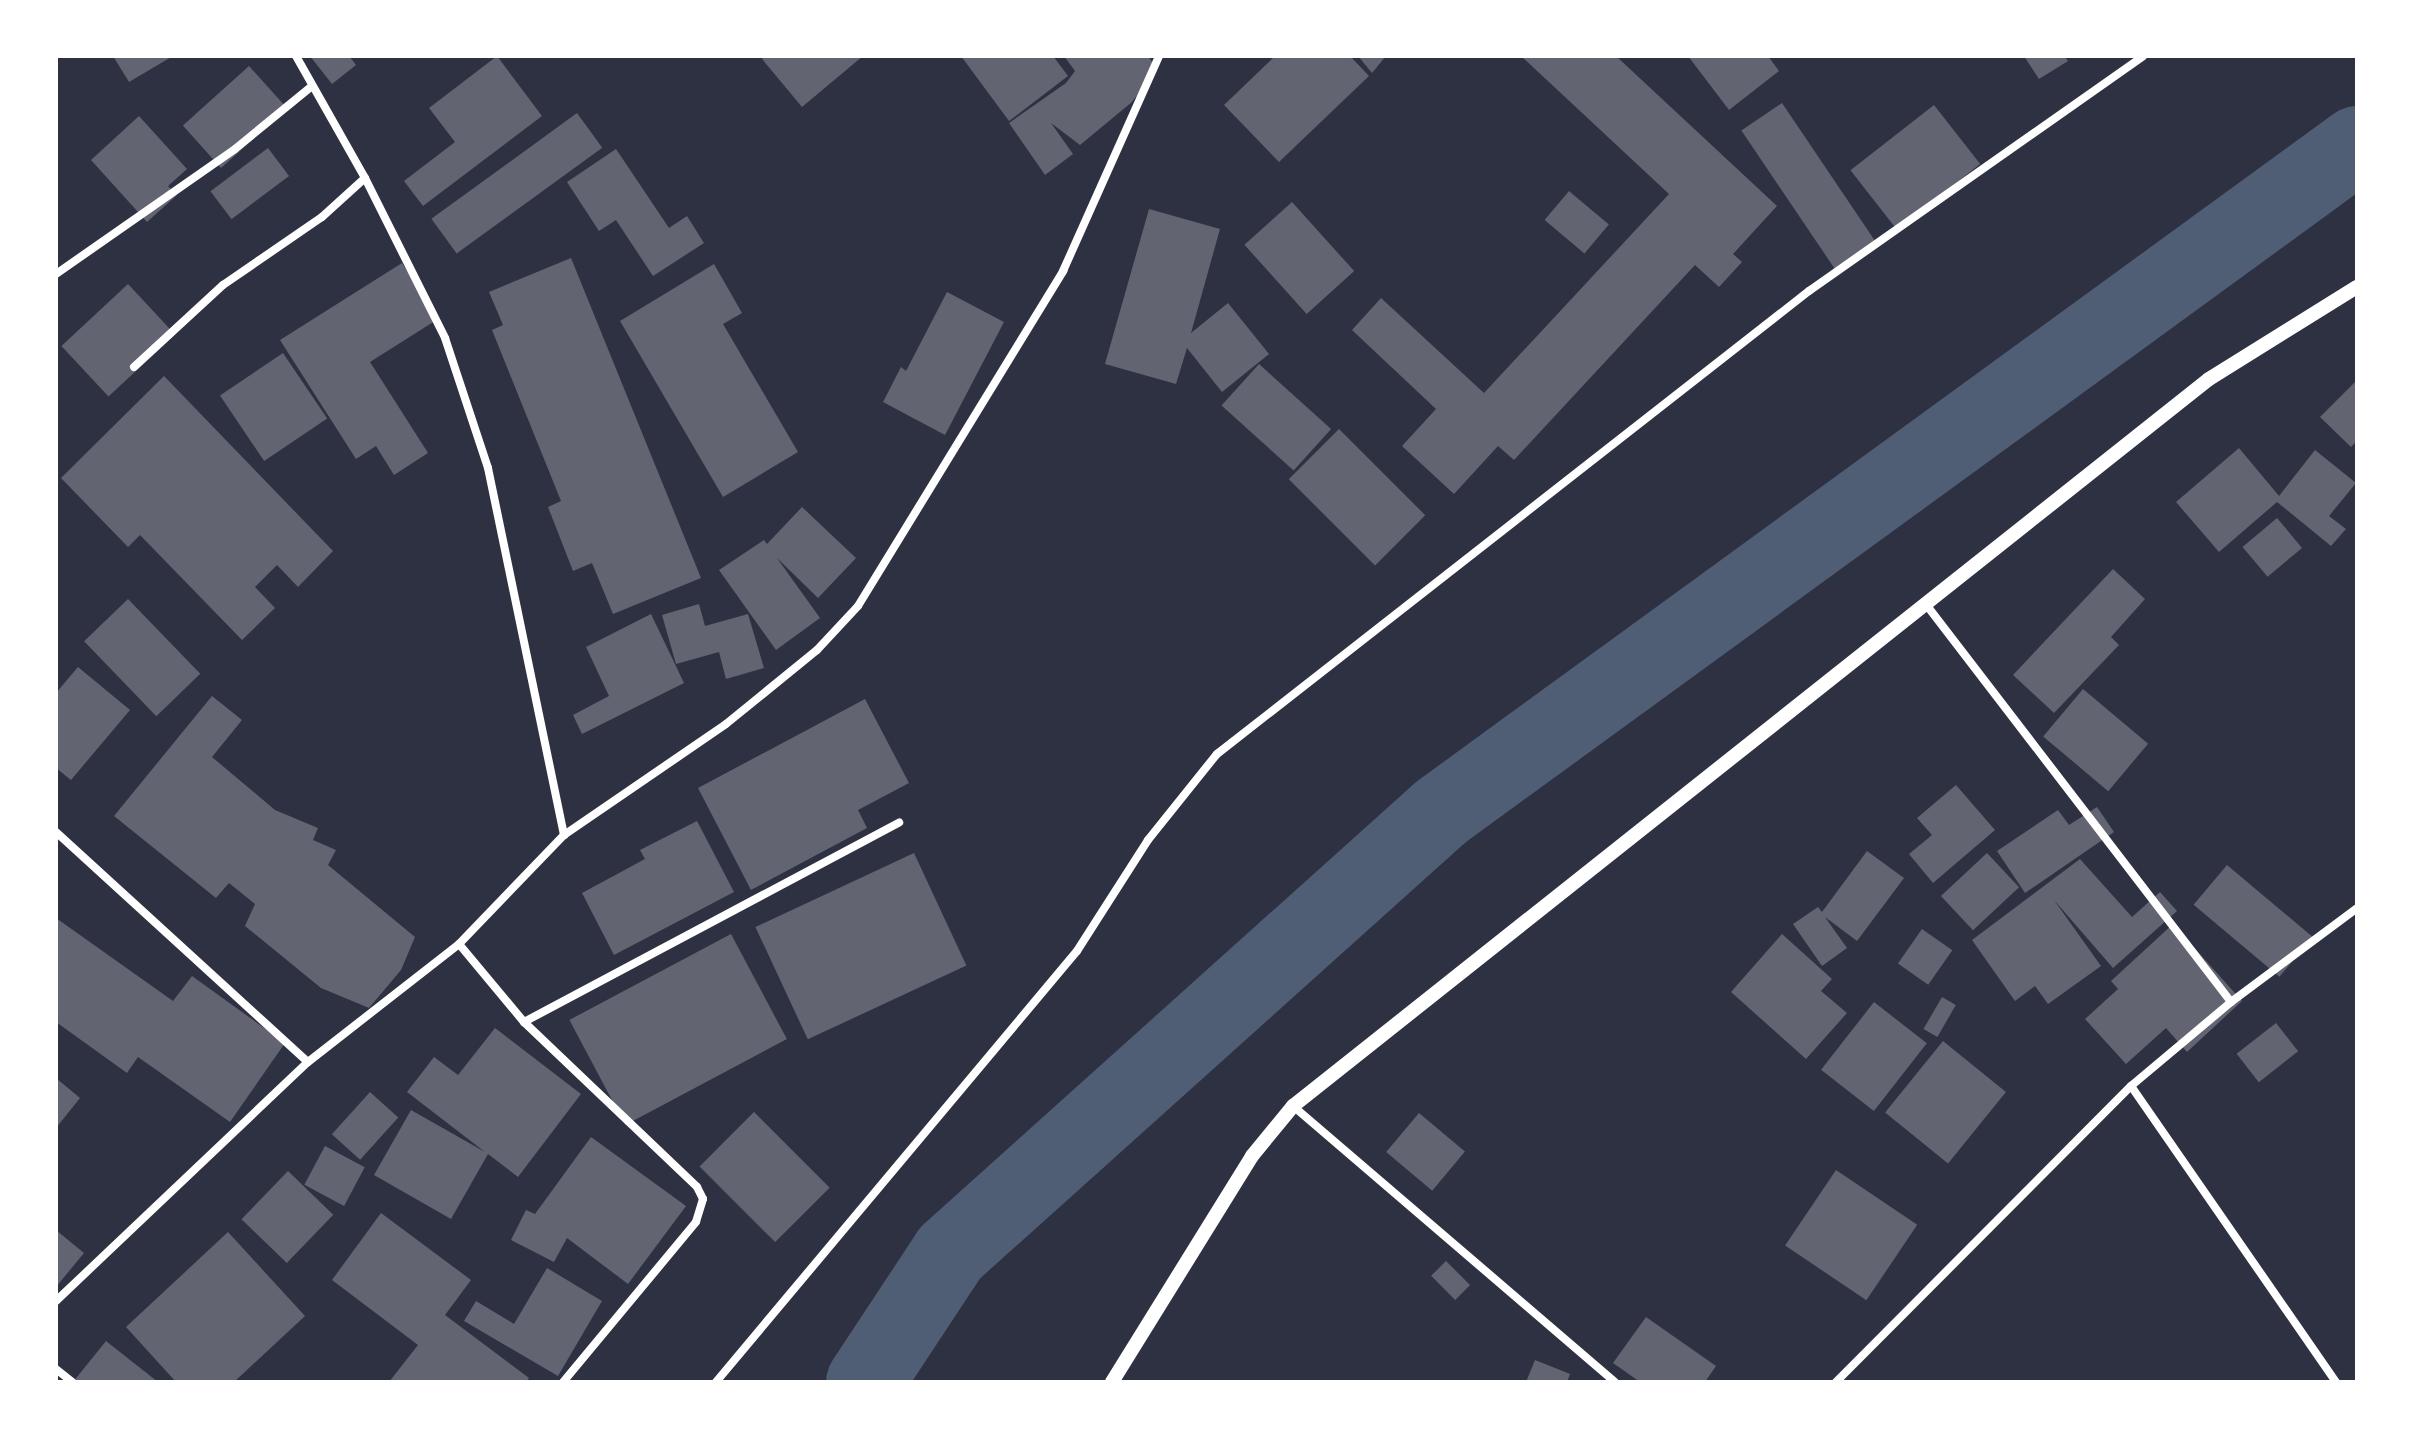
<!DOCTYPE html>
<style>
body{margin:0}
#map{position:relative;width:2413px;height:1438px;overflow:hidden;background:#2d3142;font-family:"Libre Baskerville",serif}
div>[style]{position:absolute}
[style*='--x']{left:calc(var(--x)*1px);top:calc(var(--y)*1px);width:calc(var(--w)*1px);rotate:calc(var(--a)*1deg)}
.river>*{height:78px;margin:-39px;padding:0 39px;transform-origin:39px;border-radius:39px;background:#4f5d75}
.building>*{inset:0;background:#626471;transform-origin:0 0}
.minor>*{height:8px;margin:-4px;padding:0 4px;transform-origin:4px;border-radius:4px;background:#fff}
.tertiary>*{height:14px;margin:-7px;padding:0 7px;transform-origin:7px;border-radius:7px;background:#fff}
span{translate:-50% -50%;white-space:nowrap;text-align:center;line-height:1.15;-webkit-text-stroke:8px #fff;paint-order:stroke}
.frame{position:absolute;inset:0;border:58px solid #fff;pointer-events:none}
</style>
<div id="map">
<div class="river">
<div style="--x:865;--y:1382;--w:154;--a:-56.6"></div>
<div style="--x:950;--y:1253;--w:660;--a:-41.93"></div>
<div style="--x:1441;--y:812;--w:1133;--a:-36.06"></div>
</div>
<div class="building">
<div style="clip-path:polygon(113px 56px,173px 56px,129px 82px)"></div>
<div style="clip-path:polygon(310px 56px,349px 56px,356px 65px,332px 84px)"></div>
<div style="clip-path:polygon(497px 56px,542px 116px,423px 206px,404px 181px,455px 142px,429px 108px)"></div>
<div style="clip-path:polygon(766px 56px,863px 56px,802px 107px,762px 59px)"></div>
<div style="clip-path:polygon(961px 56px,1053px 56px,1068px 76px,1009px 121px)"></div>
<div style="clip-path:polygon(1064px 56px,1148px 56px,1157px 69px,1132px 102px,1080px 145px,1051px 123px,1073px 154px,1045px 175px,1009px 123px,1066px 83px,1075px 71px)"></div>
<div style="clip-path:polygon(1275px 56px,1350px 56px,1369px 76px,1279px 162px,1224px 105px)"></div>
<div style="clip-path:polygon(1358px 56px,1386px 56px,1372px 73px)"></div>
<div style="clip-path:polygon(1521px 56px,1616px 56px,1777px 206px,1733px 254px,1742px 262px,1719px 287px,1695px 265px,1514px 460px,1498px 446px,1454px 494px,1402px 446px,1436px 409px,1352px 330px,1381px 298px,1484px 393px,1669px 194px)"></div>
<div style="clip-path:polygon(1688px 56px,1768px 56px,1779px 71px,1729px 110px)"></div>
<div style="clip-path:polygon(2024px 56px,2064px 56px,2068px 61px,2039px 79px)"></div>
<div style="left:249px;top:66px;width:57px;height:89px;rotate:48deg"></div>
<div style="left:1782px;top:103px;width:168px;height:49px;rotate:56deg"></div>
<div style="left:1934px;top:105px;width:75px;height:106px;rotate:52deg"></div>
<div style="left:577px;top:113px;width:43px;height:180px;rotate:54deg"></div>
<div style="clip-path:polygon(139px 116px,187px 169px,168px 186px,177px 195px,147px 222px,91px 160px)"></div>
<div style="left:268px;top:148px;width:35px;height:72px;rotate:53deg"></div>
<div style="clip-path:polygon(616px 149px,669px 228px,687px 216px,704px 243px,653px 276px,616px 220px,599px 231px,567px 182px)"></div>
<div style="left:1569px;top:191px;width:52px;height:38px;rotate:40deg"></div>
<div style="left:1292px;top:202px;width:93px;height:64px;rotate:48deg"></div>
<div style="clip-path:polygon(1149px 209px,1220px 229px,1191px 333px,1228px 303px,1269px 354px,1222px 392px,1187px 348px,1176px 384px,1105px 364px)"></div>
<div style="clip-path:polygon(571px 258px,701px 578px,613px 614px,592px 563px,573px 571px,548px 507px,561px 501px,492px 330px,503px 325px,489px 292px)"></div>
<div style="clip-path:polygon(402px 263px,438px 319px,370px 362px,428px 453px,394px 475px,376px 446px,356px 459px,280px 340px)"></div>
<div style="clip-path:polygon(714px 264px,742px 313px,723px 324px,798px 452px,723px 497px,620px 321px)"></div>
<div style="left:128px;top:284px;width:69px;height:91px;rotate:47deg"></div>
<div style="clip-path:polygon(947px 292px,1004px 322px,945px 435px,883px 402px,901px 367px,906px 371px)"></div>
<div style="left:283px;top:353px;width:79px;height:76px;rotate:56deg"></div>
<div style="left:1259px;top:364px;width:97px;height:56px;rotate:42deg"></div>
<div style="clip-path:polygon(164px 376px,333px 551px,298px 587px,277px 565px,255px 587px,275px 608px,242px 640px,140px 535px,128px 547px,61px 478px)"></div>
<div style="clip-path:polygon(2357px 380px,2357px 441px,2351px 447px,2320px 417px)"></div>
<div style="left:1339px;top:429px;width:122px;height:71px;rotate:45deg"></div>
<div style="clip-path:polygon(2239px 448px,2279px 496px,2315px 450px,2356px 483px,2329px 516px,2346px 529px,2331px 546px,2277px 502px,2219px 552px,2176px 502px)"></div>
<div style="clip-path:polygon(802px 507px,856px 558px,818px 598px,777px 558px,820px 618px,776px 650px,719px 570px,764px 540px,767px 544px)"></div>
<div style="left:2277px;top:518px;width:39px;height:45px;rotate:50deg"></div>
<div style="clip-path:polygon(2113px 569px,2145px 599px,2111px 637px,2119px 645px,2054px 713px,2013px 675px)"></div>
<div style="left:128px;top:599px;width:104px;height:61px;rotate:46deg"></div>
<div style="clip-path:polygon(699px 604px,705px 626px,748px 614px,764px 668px,726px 679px,719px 652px,676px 664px,662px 615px)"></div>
<div style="clip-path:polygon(651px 614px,684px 683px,582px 734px,573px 715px,609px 696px,586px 647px)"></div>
<div style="clip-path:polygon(78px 667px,130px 710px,71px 780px,56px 768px,56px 693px)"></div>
<div style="left:2083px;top:689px;width:85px;height:62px;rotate:40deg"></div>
<div style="clip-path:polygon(212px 696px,242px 720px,212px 757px,275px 810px,318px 828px,313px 840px,336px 850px,328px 865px,415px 937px,401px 970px,369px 1008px,321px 988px,245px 926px,255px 904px,229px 883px,216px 898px,114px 816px)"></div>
<div style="clip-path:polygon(865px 699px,909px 783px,858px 810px,867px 828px,751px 890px,698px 788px)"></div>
<div style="clip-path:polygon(1956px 785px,1995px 830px,1933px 883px,1909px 854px,1932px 835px,1917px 818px)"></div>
<div style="clip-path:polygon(2097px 807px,2114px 832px,2025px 893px,1997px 851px,2058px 810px,2069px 825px)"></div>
<div style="clip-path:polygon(697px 821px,734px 892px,614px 955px,582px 893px,645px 859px,640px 850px)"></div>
<div style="clip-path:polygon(1867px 851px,1904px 878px,1857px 941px,1825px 917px,1847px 948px,1822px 966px,1793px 924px,1818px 907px,1822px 912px)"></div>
<div style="left:914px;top:853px;width:124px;height:175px;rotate:65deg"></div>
<div style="left:1987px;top:853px;width:47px;height:63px;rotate:47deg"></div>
<div style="clip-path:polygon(2080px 859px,2132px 917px,2160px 892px,2177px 911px,2113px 968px,2054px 900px,2101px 966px,2048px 1004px,2035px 986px,2015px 1001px,1972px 940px)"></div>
<div style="left:2227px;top:865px;width:112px;height:52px;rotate:40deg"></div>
<div style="clip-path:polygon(56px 918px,173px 1001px,192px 976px,285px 1043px,230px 1122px,138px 1057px,127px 1073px,56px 1022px)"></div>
<div style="clip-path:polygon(2173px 924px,2242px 1001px,2187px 1052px,2166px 1028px,2126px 1064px,2085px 1019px,2118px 989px,2111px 981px)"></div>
<div style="left:1922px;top:929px;width:37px;height:42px;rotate:35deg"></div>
<div style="left:731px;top:934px;width:119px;height:183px;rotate:62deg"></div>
<div style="clip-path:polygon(1782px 934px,1832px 979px,1821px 991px,1847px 1013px,1806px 1059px,1731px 992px)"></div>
<div style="left:1942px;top:997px;width:16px;height:37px;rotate:30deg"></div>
<div style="left:1874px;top:1002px;width:67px;height:86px;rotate:38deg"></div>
<div style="left:2276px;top:1023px;width:36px;height:50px;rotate:52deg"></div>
<div style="clip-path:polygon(495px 1028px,581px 1094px,518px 1177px,488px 1154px,451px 1219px,374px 1175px,411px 1110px,485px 1152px,407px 1092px,434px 1057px,458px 1075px)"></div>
<div style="left:1943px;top:1041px;width:81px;height:92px;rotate:39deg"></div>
<div style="clip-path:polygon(56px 1078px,80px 1098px,56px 1128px)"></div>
<div style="left:370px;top:1092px;width:38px;height:57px;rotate:42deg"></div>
<div style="left:754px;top:1112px;width:107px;height:77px;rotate:45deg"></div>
<div style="left:1419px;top:1113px;width:60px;height:51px;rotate:40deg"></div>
<div style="clip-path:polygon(591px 1137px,686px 1206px,628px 1284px,567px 1238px,554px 1262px,511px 1240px,526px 1210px,535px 1214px)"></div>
<div style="left:325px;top:1146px;width:45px;height:44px;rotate:28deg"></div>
<div style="left:1836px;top:1170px;width:98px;height:91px;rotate:34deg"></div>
<div style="left:288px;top:1171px;width:63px;height:67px;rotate:44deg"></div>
<div style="clip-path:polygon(381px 1213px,471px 1280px,445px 1315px,529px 1378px,526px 1382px,389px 1382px,418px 1345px,332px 1280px)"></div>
<div style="clip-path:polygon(56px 1230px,84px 1253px,56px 1287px)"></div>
<div style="clip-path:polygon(228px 1232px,305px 1316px,234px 1382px,176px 1382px,126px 1327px)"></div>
<div style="left:1446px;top:1261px;width:34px;height:21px;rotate:45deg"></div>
<div style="clip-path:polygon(547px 1268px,602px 1301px,558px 1376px,464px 1321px,476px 1301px,514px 1324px)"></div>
<div style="clip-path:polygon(1646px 1317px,1716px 1366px,1705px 1382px,1640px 1382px,1613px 1363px)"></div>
<div style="clip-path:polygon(106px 1341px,158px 1382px,73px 1382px)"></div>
<div style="clip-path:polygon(1535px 1360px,1570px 1374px,1567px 1382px,1526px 1382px)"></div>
</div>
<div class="minor">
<div style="--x:296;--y:56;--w:140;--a:60.5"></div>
<div style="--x:365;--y:178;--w:179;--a:63.4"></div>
<div style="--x:445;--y:338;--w:137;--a:71.7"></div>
<div style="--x:488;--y:468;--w:375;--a:78.3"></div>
<div style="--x:56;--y:274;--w:218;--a:-34.9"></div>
<div style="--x:235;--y:149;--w:99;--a:-39.3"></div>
<div style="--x:134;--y:367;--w:121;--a:-42.7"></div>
<div style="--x:223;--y:285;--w:120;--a:-34.5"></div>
<div style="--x:322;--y:217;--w:58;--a:-42.2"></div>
<div style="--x:1928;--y:607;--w:498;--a:52.5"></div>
<div style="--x:56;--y:832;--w:341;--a:42.4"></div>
<div style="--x:308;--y:1062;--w:192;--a:-38"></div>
<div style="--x:459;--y:944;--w:151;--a:-46.1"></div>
<div style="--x:564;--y:835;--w:196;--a:-34.4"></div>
<div style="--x:726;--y:724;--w:117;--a:-39.1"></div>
<div style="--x:817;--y:650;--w:60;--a:-47"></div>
<div style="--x:858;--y:606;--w:393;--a:-58.5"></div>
<div style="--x:1063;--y:271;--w:235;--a:-65.9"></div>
<div style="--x:459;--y:944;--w:102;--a:50.2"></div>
<div style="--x:524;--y:1022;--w:239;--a:43.6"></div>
<div style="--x:697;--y:1187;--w:13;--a:63"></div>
<div style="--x:703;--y:1199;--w:24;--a:107"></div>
<div style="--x:696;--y:1222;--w:208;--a:129.7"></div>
<div style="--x:524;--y:1022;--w:425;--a:-28"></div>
<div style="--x:2131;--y:1086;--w:360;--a:55.3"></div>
<div style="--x:1293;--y:1106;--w:424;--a:40.6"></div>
<div style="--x:56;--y:1301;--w:347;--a:-43.5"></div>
<div style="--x:56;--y:1369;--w:21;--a:39"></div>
<div style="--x:716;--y:1382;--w:562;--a:-50.05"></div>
<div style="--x:1077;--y:951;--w:132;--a:-57.4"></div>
<div style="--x:1148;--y:840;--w:110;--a:-51.3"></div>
<div style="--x:1217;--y:754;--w:752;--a:-38.03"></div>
<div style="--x:1809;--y:291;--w:408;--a:-35.1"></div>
<div style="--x:1836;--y:1382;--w:418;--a:-45.1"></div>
<div style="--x:2131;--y:1086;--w:131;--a:-40"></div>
<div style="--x:2231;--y:1002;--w:157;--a:-36.7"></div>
</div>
<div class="tertiary">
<div style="--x:1112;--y:1382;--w:266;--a:-58.2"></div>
<div style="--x:1252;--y:1156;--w:65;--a:-50.6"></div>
<div style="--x:1293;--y:1106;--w:1169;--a:-38.44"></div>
<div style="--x:2209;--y:379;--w:174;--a:-31.9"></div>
</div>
<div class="frame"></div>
</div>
